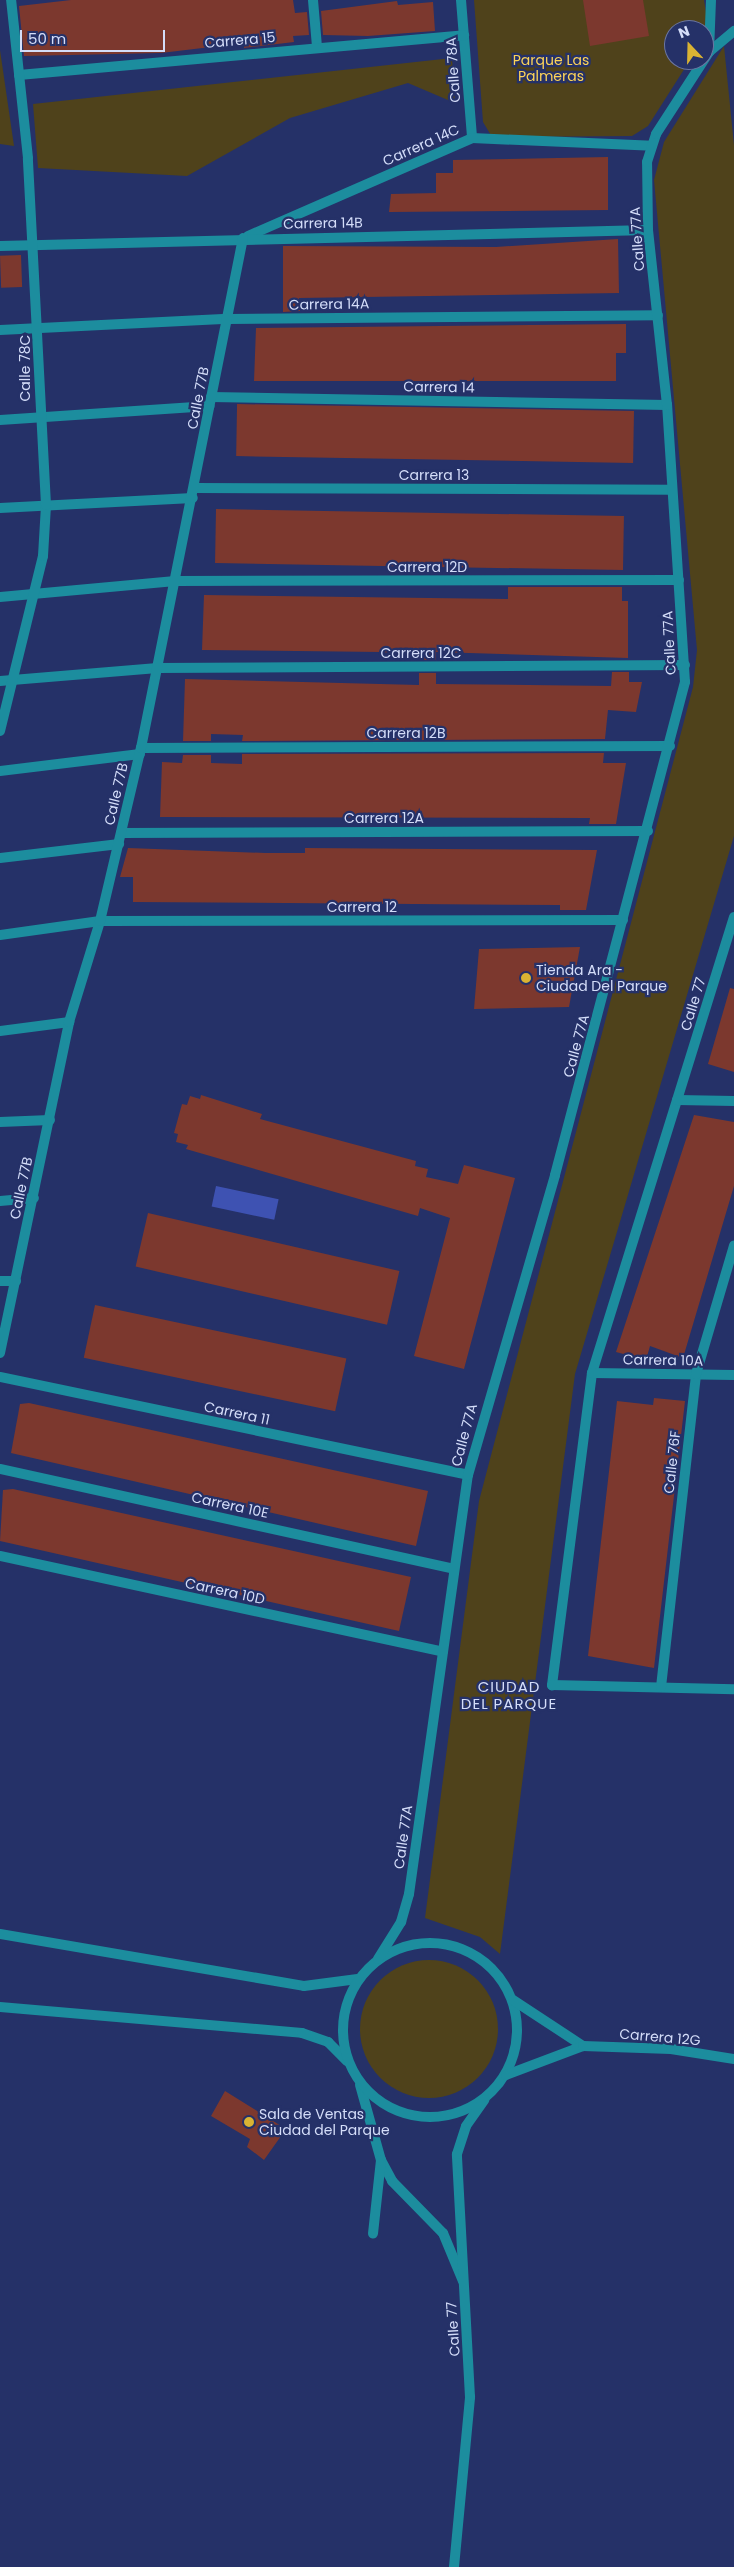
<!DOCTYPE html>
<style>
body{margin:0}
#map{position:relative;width:734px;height:2567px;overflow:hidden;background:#253168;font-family:Poppins,sans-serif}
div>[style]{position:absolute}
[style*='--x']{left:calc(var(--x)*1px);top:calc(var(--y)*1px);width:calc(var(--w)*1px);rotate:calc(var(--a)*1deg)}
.green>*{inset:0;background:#4f421b}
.round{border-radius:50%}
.water>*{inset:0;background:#3e52b2;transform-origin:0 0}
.building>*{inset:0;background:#7c382e;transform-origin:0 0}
.service>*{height:10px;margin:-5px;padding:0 5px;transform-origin:5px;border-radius:5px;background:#1c8d9e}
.minor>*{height:10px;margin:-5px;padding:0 5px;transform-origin:5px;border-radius:5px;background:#1c8d9e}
.tertiary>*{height:10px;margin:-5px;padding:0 5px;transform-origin:5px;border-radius:5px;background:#1c8d9e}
.tertiary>.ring{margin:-5px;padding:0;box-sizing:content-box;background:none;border:10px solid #1c8d9e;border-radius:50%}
.dots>*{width:14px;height:14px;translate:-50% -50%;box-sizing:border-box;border:2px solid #253168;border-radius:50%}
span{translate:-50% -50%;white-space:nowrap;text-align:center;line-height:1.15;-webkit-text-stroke:4.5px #253168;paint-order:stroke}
.street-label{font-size:14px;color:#d4ddf9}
.park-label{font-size:14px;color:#fcd357}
.poi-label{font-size:14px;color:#d4ddf9}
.left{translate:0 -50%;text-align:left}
.neighbourhood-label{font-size:15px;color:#d4ddf9;letter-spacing:1px}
.north{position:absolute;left:664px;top:20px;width:50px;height:50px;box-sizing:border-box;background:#253168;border:1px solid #6b76a2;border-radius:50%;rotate:339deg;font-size:14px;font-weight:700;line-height:20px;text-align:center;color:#d4ddf9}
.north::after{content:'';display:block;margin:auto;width:18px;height:22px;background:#dab333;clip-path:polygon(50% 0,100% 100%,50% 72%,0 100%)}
.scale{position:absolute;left:20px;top:30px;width:145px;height:22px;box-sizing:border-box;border:2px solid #d4ddf9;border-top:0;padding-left:6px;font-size:15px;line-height:18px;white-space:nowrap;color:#d4ddf9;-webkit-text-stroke:4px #253168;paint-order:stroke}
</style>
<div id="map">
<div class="green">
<div style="clip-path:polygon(474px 0,704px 0,708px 24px,704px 37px,704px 30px,674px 30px,674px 60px,690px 60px,648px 126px,632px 136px,492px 137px,483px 122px)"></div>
<div style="clip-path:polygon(724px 46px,734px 145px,734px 836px,575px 1374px,500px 1954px,480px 1937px,425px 1918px,479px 1501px,693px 687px,697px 650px,654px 180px,664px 142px)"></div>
<div style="clip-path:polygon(0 50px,14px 146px,0 144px)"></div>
<div style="clip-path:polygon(452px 58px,455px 103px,408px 83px,290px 118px,187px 176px,38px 168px,33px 104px)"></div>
<div class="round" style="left:360px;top:1960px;width:138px;height:138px"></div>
</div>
<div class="water">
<div style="left:216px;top:1186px;width:64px;height:21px;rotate:12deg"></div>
</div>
<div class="building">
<div style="clip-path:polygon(71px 0,293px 0,295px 13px,307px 12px,309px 35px,293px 36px,294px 42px,244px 48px,244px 43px,161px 53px,24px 56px,19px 6px)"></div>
<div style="clip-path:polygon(583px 0,643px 0,649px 36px,590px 46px)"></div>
<div style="clip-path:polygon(397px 1px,398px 5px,433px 2px,435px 31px,368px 36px,323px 35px,321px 11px)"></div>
<div style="clip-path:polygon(608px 157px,608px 210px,389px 212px,391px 194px,436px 193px,436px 173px,453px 173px,453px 160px)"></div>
<div style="clip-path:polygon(618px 239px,619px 293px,299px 298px,300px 311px,283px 312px,283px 246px,496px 247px)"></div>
<div style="left:21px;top:255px;width:32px;height:21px;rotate:88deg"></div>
<div style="clip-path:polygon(626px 324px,626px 353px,616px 353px,616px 381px,254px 381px,256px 328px)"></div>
<div style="left:634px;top:411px;width:52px;height:397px;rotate:91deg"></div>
<div style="left:216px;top:509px;width:408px;height:54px;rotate:1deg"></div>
<div style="clip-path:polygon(508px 587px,622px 587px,622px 601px,628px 601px,628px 658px,436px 652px,436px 660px,420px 660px,420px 655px,381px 652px,202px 650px,204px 595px,508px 599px)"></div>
<div style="clip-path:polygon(612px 672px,629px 672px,629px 682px,642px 682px,636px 712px,608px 710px,605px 739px,242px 741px,243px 735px,211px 734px,211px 741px,183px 741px,185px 679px,419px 685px,419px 673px,436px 673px,436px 684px,611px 686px)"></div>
<div style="clip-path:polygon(604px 753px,603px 763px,626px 763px,616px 824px,589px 824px,590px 818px,160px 817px,162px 762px,182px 763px,183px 755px,211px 755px,211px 763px,242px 764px,242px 754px)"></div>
<div style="clip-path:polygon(128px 848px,265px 853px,305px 853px,305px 848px,597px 850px,586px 910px,560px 910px,560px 905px,133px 902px,133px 877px,120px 877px)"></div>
<div style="clip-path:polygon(580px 947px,569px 1007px,474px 1009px,479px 949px)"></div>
<div style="clip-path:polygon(730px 988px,734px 989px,734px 1072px,708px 1064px)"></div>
<div style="clip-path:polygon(201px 1095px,262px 1114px,260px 1119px,416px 1161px,415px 1166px,428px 1169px,426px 1177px,458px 1184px,464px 1165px,515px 1178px,464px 1369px,414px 1356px,450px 1218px,420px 1208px,418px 1216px,186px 1149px,188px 1145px,176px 1142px,178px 1134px,174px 1133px,182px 1104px,187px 1105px,190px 1096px,200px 1099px)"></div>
<div style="clip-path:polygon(694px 1115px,734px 1122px,734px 1186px,683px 1358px,650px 1346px,646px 1360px,616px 1352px)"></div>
<div style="left:148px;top:1213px;width:258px;height:55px;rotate:13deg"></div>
<div style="left:95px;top:1305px;width:257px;height:54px;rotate:12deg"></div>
<div style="clip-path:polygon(654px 1398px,685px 1401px,654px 1668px,588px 1656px,617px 1401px,653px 1405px)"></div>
<div style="clip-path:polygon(29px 1403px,428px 1491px,416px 1546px,11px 1453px,20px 1404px)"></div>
<div style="clip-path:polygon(13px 1489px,411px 1577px,399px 1631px,0 1541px,3px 1490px)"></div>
<div style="clip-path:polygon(225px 2091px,286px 2129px,264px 2160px,247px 2147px,250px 2139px,211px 2116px)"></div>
</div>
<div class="service">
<div style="--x:381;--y:2160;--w:24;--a:62"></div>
<div style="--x:392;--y:2181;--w:73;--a:45.6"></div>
<div style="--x:443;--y:2233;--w:52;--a:67.4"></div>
</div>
<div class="minor">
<div style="--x:313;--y:0;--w:47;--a:85.1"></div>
<div style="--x:461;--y:0;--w:138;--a:85.4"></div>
<div style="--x:19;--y:75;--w:447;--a:-5.1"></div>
<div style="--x:248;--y:236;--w:244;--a:-23.6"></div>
<div style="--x:472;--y:138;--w:180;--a:2.5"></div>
<div style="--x:0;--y:246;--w:648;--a:-1.41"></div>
<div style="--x:0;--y:330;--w:228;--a:-2.8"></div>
<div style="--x:228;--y:319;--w:430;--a:-0.5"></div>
<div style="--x:211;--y:397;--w:456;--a:1"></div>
<div style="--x:0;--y:420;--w:210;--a:-3.8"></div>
<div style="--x:195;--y:488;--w:477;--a:0.2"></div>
<div style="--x:0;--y:508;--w:193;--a:-3"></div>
<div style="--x:0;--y:597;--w:176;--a:-5.2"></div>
<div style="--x:175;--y:581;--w:504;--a:-0.11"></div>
<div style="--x:0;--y:681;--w:158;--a:-4.7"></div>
<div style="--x:157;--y:668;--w:528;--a:-0.33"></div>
<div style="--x:0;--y:731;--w:180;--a:-76.2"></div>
<div style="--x:43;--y:556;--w:51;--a:-86.6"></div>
<div style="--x:46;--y:505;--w:347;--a:-93"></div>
<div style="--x:28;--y:158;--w:159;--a:-96.1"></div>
<div style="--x:141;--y:748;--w:529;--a:-0.22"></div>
<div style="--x:0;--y:771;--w:141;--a:-6.9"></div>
<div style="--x:121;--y:833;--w:527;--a:-0.22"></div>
<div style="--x:0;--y:858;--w:120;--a:-6.7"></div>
<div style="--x:734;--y:917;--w:478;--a:107.3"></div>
<div style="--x:592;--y:1373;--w:315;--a:97.3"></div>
<div style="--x:552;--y:1685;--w:182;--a:1.3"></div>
<div style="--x:0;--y:935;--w:101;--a:-8"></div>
<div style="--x:100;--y:921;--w:523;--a:-0.11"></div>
<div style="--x:0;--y:1031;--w:70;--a:-7.4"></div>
<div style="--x:677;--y:1100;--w:57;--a:1"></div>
<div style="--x:0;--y:1122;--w:50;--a:-2.3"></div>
<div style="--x:0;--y:1201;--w:34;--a:-5"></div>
<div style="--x:0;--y:1281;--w:16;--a:0"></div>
<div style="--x:0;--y:1353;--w:338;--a:-78.2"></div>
<div style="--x:69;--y:1022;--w:106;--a:-72.9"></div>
<div style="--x:100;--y:921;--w:178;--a:-76.7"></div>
<div style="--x:141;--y:748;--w:520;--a:-78.69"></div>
<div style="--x:592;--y:1373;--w:142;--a:0.8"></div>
<div style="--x:0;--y:1377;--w:478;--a:11.8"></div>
<div style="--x:0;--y:1469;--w:465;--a:12.4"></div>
<div style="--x:0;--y:1556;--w:453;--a:12.2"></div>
<div style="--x:661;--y:1687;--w:315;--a:-83.6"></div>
<div style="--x:696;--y:1374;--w:134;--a:-73.5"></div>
<div style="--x:0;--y:1934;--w:308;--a:9.7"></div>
<div style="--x:304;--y:1986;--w:54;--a:-7.4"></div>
<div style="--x:0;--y:2007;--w:303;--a:4.9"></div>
<div style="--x:302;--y:2033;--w:28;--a:19"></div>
<div style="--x:328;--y:2042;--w:27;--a:45"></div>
<div style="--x:360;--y:2085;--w:78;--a:74.4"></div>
<div style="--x:381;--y:2160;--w:74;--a:96.2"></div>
</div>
<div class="tertiary">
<div style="--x:709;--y:52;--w:52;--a:-87.8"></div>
<div class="ring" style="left:343px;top:1943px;width:164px;height:164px"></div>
<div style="--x:378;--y:1959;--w:44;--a:-58.1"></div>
<div style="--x:401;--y:1922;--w:29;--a:-74"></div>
<div style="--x:409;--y:1894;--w:423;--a:-82"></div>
<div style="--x:468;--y:1475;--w:312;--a:-73.8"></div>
<div style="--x:555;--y:1175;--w:510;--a:-75.23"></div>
<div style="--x:685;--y:682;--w:278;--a:-93.7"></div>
<div style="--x:667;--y:405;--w:176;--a:-96.2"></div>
<div style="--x:648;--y:230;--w:68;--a:-90.8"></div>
<div style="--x:647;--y:162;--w:29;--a:-72"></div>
<div style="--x:656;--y:134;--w:98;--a:-57.1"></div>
<div style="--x:709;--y:52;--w:33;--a:-40"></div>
<div style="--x:513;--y:2000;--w:84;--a:33.3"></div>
<div style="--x:506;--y:2075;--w:82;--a:-20.6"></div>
<div style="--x:583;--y:2046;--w:88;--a:2"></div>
<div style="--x:671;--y:2049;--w:64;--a:9"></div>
<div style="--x:454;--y:2567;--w:171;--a:-84.6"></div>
<div style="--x:470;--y:2397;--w:243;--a:-93.1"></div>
<div style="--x:457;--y:2154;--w:29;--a:-72"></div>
<div style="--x:466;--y:2126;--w:32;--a:-55"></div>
</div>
<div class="dots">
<div style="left:526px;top:978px;background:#dab333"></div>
<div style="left:249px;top:2122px;background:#dab333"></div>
</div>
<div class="street-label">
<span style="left:240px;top:40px;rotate:-5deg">Carrera 15</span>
<span style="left:453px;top:70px;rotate:-94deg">Calle 78A</span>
<span style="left:421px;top:145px;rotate:-24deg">Carrera 14C</span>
<span style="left:323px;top:223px;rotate:-1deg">Carrera 14B</span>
<span style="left:637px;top:239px;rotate:-94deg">Calle 77A</span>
<span style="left:329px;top:304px;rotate:-1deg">Carrera 14A</span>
<span style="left:25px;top:368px;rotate:-90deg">Calle 78C</span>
<span style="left:439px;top:387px;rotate:1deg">Carrera 14</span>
<span style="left:198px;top:398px;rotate:-79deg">Calle 77B</span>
<span style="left:434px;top:475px">Carrera 13</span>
<span style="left:427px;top:567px">Carrera 12D</span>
<span style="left:669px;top:643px;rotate:-93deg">Calle 77A</span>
<span style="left:421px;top:653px">Carrera 12C</span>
<span style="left:406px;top:733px">Carrera 12B</span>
<span style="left:116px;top:794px;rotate:-77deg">Calle 77B</span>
<span style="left:384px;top:818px">Carrera 12A</span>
<span style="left:362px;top:907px">Carrera 12</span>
<span style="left:693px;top:1004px;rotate:-73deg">Calle 77</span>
<span style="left:576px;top:1046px;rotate:-75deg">Calle 77A</span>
<span style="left:21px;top:1188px;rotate:-78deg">Calle 77B</span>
<span style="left:663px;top:1360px;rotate:1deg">Carrera 10A</span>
<span style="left:237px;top:1413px;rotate:12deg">Carrera 11</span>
<span style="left:464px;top:1435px;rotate:-75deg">Calle 77A</span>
<span style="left:672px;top:1462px;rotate:-84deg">Calle 76F</span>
<span style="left:230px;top:1505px;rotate:12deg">Carrera 10E</span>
<span style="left:225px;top:1591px;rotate:12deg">Carrera 10D</span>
<span style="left:403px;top:1837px;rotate:-82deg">Calle 77A</span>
<span style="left:660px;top:2037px;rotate:5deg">Carrera 12G</span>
<span style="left:453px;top:2329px;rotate:-94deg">Calle 77</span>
</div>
<div class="park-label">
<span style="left:551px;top:68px">Parque Las<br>Palmeras</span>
</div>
<div class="poi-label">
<span class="left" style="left:536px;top:978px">Tienda Ara -<br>Ciudad Del Parque</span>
<span class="left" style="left:259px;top:2122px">Sala de Ventas<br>Ciudad del Parque</span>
</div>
<div class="neighbourhood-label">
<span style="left:509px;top:1695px">CIUDAD<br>DEL PARQUE</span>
</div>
<div class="north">N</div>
<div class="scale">50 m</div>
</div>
